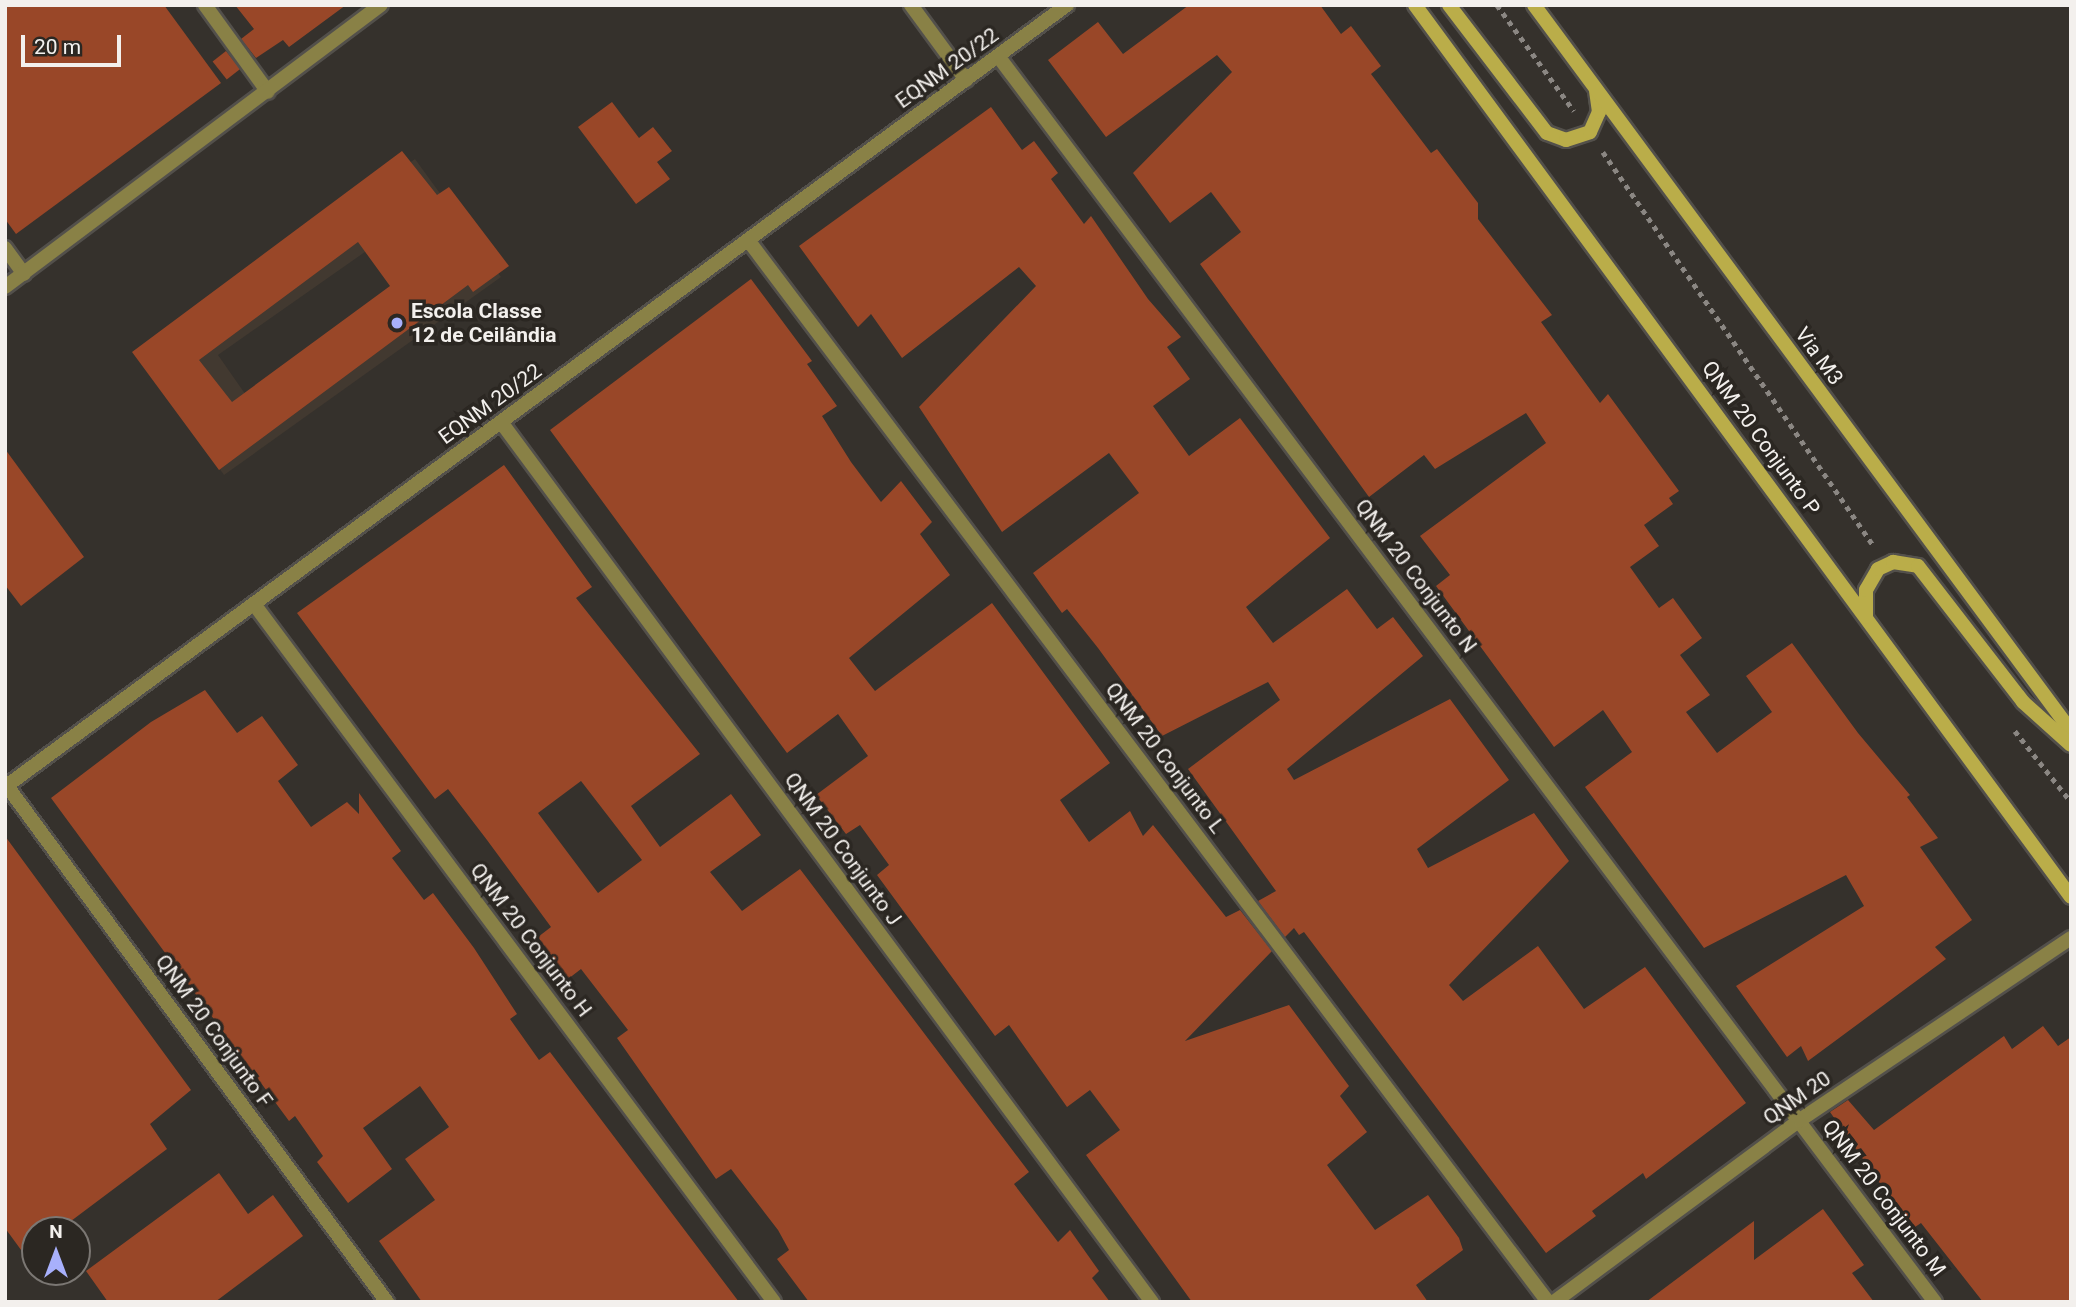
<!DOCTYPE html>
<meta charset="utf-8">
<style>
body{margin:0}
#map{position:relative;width:2076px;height:1307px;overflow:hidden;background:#35312c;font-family:Roboto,sans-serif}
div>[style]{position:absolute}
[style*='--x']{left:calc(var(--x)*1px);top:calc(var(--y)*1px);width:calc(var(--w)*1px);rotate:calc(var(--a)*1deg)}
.built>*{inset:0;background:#423930}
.building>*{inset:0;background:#994728;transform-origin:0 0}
.path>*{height:4.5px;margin-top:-2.25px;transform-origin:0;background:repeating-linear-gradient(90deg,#8b8783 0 5px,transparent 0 10px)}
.roads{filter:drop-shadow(2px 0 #53504b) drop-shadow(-2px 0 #53504b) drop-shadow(0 2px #53504b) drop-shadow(0 -2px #53504b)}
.street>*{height:14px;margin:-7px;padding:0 7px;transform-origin:7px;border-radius:7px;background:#898146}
.secondary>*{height:14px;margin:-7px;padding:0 7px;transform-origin:7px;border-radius:7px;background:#baad49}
.dots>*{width:19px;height:19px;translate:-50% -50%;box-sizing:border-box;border:4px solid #2b2722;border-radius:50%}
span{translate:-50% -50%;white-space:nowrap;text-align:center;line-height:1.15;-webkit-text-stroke:7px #2b2722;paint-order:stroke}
.street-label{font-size:21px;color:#f3f0ed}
.poi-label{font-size:21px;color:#f3f0ed;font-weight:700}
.left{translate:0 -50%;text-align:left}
.frame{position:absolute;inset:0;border:7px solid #f3f0ed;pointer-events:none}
.north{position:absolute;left:21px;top:1216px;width:70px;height:70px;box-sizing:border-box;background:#2b2722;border:2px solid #7b7773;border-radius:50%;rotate:0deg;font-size:19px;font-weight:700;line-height:28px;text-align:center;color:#f3f0ed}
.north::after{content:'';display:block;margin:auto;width:24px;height:32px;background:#a8b0fc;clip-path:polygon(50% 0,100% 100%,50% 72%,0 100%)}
.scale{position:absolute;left:21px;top:35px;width:100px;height:32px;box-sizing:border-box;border:4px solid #f3f0ed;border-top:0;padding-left:9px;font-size:21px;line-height:24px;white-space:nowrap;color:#f3f0ed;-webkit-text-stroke:5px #2b2722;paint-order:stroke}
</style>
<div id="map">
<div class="built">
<div style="clip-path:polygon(evenodd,415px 159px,501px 277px,224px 475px,139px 356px,415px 159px,372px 247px,403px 291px,248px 398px,218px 355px,372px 247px)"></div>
</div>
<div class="building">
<div style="clip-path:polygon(5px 5px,164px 5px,221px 83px,16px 234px,5px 219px)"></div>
<div style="clip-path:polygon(235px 5px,346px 5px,289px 47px,283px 40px,256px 58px,241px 39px,254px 29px)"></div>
<div style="clip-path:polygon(1189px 5px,1320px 5px,1341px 34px,1351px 26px,1381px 66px,1371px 74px,1431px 153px,1437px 149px,1478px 203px,1478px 219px,1552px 315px,1541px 322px,1600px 403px,1608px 394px,1679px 491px,1669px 498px,1673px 504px,1644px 525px,1659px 546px,1630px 567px,1659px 608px,1673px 598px,1702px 638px,1680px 655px,1710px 695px,1686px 712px,1717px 753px,1772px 712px,1746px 676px,1792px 643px,1858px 733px,1910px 795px,1907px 797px,1938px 838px,1920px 847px,1972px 920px,1935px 947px,1946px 959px,1808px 1061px,1801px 1046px,1787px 1057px,1736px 986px,1864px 906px,1846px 875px,1704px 948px,1585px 787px,1632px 752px,1603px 710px,1554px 747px,1436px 586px,1450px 575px,1420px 536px,1546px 443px,1526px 413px,1435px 469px,1424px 455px,1369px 497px,1200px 264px,1241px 232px,1211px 192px,1170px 223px,1133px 173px,1232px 72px,1217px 55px,1106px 137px,1048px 60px,1098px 22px,1123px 54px)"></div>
<div style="left:226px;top:51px;width:23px;height:17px;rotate:52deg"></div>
<div style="clip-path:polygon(612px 102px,639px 138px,653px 127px,672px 151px,657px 162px,670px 179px,636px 204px,578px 127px)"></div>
<div style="clip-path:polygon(991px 107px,1022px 150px,1034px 141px,1058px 173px,1051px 179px,1084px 224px,1091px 216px,1148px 299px,1181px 337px,1167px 347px,1190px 379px,1153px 406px,1189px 456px,1240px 418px,1330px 538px,1246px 607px,1273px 643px,1347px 589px,1377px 629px,1393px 617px,1423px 656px,1287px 769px,1294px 780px,1450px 699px,1509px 780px,1417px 849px,1428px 868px,1534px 813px,1569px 861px,1449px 985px,1463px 1001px,1538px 946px,1584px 1009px,1645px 967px,1746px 1103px,1646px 1179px,1643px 1173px,1592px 1211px,1596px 1216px,1546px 1253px,1304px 932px,1299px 935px,1294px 928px,1285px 937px,1258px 901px,1276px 891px,1188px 769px,1280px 700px,1268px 682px,1162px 736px,1098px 648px,1067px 609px,1062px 613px,1033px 573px,1139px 493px,1109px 453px,1002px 532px,919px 407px,1036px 286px,1019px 267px,902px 358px,871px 314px,858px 327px,799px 246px)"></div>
<div style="clip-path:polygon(evenodd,402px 151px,437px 195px,449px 187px,509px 266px,473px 292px,468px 285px,219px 470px,132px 352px,402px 151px,358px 242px,390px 286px,232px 402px,199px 360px,358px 242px)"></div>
<div style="clip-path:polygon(751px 279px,812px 361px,807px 364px,837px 406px,822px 416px,851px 462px,881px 502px,901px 481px,932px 522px,920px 534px,950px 575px,849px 658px,875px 691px,992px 603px,1110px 763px,1060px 800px,1089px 842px,1130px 811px,1143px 836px,1153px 825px,1226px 917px,1240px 910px,1272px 951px,1185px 1041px,1289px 1005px,1349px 1086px,1340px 1096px,1367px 1132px,1327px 1165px,1375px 1230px,1428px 1195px,1459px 1238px,1463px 1250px,1416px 1285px,1428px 1302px,1192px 1302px,1086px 1155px,1120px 1130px,1090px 1090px,1067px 1107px,1009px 1025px,995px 1036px,877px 875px,889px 865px,860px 825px,846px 834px,816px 795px,868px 756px,838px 714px,787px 753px,550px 430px)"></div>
<div style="clip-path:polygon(5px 449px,84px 557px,21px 606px,5px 585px)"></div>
<div style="clip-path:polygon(evenodd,504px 465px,592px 587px,576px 598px,700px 754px,631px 806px,660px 847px,731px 794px,761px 835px,710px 872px,742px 911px,800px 869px,1029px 1172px,1014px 1184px,1058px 1242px,1070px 1230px,1099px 1271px,1092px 1278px,1110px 1302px,809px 1302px,777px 1259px,789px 1250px,778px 1230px,731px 1169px,716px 1179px,617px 1038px,628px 1030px,581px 969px,568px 979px,538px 937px,551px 927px,487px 840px,448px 789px,435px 799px,297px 613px,504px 465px,581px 781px,642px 860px,598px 893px,538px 813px,581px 781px)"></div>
<div style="clip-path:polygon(205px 690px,237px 733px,262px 716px,298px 765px,278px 781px,311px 827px,347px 802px,359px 814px,359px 793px,401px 851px,392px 858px,424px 900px,433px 893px,474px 948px,517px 1014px,510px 1019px,539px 1060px,550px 1052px,739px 1302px,422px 1302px,379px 1241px,435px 1200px,405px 1159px,449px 1127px,420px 1086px,363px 1128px,392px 1169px,348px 1203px,317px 1162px,323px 1156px,295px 1116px,289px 1121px,51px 798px,151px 722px)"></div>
<div style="clip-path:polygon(5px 836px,191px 1090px,150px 1124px,167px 1149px,63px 1227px,35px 1230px,35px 1246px,24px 1254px,5px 1228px)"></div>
<div style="clip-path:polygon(2043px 1026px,2058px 1046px,2071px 1037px,2071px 1302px,1983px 1302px,1921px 1223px,1912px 1229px,1830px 1112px,1848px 1100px,1874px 1130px,2004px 1036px,2012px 1049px)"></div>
<div style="clip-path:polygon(219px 1173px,248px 1214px,273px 1195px,303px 1236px,215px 1302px,108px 1302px,86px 1271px)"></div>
<div style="clip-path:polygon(1823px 1209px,1864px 1265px,1852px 1273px,1874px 1302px,1646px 1302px,1754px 1221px,1754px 1260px)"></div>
</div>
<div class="path">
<div style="--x:1497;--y:5;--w:131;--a:54"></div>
<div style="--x:1603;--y:152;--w:478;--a:55.5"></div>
<div style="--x:2015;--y:731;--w:90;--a:51.7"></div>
</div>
<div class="roads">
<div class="street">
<div style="--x:205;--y:5;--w:107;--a:54.1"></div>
<div style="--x:911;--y:5;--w:93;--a:53.7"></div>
<div style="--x:998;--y:56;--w:1559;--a:53.06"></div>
<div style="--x:748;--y:240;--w:1330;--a:53.01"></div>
<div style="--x:5;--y:248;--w:32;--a:54"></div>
<div style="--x:5;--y:287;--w:470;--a:-36.9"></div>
<div style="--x:501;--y:422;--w:1095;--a:53.51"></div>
<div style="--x:254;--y:604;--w:870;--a:53.31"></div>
<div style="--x:7;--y:786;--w:641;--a:53.63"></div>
<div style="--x:5;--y:787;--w:1319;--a:-36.37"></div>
<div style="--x:1554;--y:1302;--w:306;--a:-36.5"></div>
<div style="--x:1800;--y:1120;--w:326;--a:-33.9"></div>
</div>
<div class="secondary">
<div style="--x:1415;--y:5;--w:1107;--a:53.67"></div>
<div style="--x:1449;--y:5;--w:161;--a:52.6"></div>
<div style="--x:1547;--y:133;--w:20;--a:20"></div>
<div style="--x:1566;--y:140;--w:25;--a:-18"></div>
<div style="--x:1590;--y:132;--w:22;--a:-66"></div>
<div style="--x:1599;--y:112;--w:21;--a:-98"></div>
<div style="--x:1534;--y:5;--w:903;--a:53.51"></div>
<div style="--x:1866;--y:617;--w:27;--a:-90"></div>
<div style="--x:1866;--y:590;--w:24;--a:-60"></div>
<div style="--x:1878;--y:569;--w:17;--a:-25"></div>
<div style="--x:1893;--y:562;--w:25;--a:9"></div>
<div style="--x:1918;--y:566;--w:172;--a:52.3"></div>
<div style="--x:2023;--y:702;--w:64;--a:41.9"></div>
</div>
</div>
<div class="dots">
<div style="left:397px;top:323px;background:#a8b0fc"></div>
</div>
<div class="street-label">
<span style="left:947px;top:68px;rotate:-36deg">EQNM 20/22</span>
<span style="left:1819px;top:356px;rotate:54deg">Via M3</span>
<span style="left:490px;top:404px;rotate:-36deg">EQNM 20/22</span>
<span style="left:1761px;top:438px;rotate:54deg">QNM 20 Conjunto P</span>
<span style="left:1416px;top:576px;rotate:53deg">QNM 20 Conjunto N</span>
<span style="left:1165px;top:758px;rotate:53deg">QNM 20 Conjunto L</span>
<span style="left:843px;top:849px;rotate:54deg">QNM 20 Conjunto J</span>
<span style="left:531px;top:940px;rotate:53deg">QNM 20 Conjunto H</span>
<span style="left:214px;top:1031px;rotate:54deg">QNM 20 Conjunto F</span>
<span style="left:1797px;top:1098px;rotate:-35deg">QNM 20</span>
<span style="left:1884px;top:1198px;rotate:53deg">QNM 20 Conjunto M</span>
</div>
<div class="poi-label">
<span class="left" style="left:411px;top:323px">Escola Classe<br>12 de Ceilândia</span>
</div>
<div class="frame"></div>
<div class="north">N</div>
<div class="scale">20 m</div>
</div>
